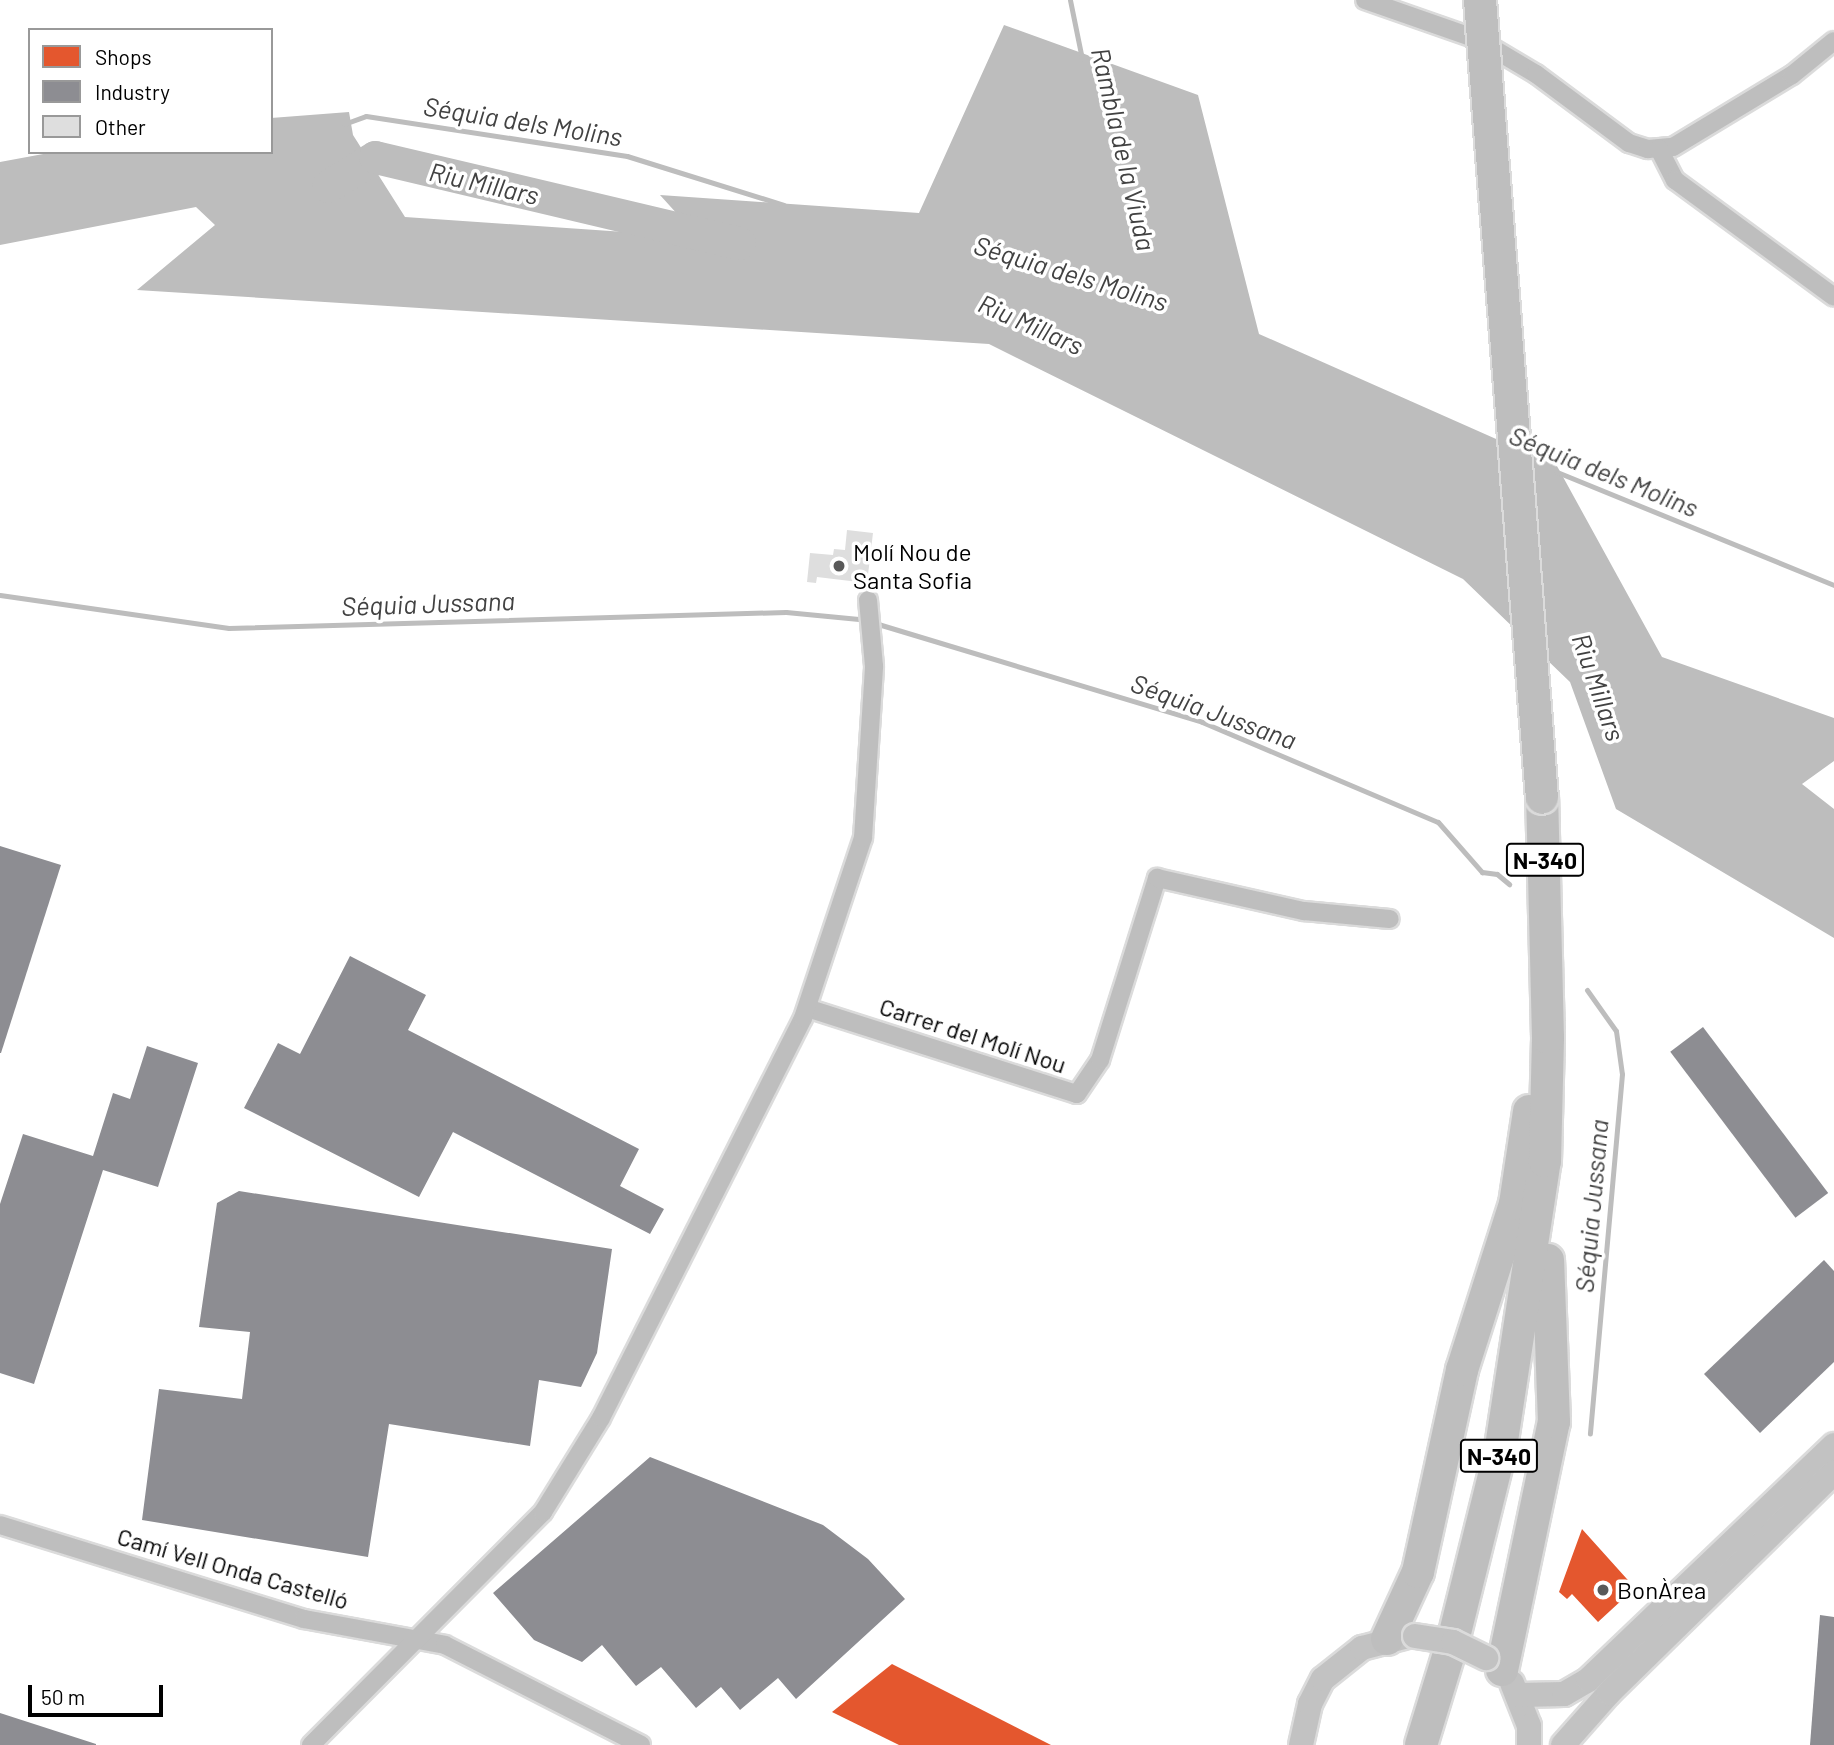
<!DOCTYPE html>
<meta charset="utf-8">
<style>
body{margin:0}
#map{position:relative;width:1834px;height:1745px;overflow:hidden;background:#fff;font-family:Barlow,sans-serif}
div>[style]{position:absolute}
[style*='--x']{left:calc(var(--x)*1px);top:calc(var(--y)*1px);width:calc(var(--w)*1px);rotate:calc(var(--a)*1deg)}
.water>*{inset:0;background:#bdbdbd}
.shops>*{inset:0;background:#e4572e}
.industry>*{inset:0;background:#8d8d92;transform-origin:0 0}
.stream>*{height:5px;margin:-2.5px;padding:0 2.5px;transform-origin:2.5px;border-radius:2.5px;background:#bdbdbd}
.river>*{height:33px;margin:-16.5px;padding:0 16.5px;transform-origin:16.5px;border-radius:16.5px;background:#bdbdbd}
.building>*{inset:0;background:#dedede}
.roads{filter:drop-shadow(2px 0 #dbdbdb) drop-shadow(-2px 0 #dbdbdb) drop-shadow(0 2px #dbdbdb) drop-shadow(0 -2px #dbdbdb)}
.street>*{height:18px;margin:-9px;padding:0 9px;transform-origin:9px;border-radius:9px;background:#bebebe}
.secondary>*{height:24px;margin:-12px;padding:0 12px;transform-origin:12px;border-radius:12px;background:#c2c2c2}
.highway>*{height:32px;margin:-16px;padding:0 16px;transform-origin:16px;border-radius:16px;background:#bebebe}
.bridges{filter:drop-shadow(2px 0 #dbdbdb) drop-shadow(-2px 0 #dbdbdb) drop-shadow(0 2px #dbdbdb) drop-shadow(0 -2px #dbdbdb)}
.secondary-bridge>*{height:24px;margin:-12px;padding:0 12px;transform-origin:12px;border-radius:12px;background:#c2c2c2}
.highway-bridge>*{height:32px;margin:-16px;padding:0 16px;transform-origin:16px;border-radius:16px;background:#bebebe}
.dots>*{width:19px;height:19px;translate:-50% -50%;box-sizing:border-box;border:4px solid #fff;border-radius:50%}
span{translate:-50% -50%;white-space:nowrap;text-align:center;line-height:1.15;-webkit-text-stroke:7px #fff;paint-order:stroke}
.shield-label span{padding:2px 5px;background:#fff;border:2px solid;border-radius:5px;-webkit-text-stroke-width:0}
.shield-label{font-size:23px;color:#000;font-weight:700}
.poi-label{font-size:24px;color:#000}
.left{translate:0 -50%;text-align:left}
.street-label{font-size:24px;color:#000}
.water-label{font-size:26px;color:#424242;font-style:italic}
.legend{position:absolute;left:28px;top:28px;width:245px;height:126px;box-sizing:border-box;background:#fff;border:2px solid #999;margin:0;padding:9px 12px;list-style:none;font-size:21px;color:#000}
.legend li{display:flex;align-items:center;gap:14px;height:35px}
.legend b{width:35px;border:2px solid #999}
.scale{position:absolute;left:28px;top:1685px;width:135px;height:32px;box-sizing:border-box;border:4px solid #000;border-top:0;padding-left:9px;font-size:21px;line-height:24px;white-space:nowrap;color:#000;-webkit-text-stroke:5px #fff;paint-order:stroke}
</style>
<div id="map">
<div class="water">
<div style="clip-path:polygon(1004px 25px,1198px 95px,1259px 334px,1557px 466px,1662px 657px,1834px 718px,1834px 761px,1802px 784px,1834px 809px,1834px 938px,1616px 809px,1570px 682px,1463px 579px,989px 344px,137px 290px,215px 225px,196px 207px,0 245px,0 162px,54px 152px,271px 152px,271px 118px,349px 112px,353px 135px,405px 217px,698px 237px,660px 195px,919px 213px)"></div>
</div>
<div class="shops">
<div style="clip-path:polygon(1582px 1529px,1635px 1588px,1598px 1622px,1572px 1594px,1567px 1599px,1559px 1592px)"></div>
<div style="clip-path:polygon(892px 1664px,1051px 1745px,899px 1745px,832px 1712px)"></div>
</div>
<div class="industry">
<div style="clip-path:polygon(0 846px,61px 865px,1px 1053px,0 1053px)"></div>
<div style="clip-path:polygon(350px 956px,426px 995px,408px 1030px,639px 1149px,620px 1186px,664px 1209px,650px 1234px,453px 1132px,419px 1197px,244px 1108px,278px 1043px,300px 1054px)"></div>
<div style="left:1703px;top:1027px;width:208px;height:41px;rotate:53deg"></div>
<div style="clip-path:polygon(147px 1046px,198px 1063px,158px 1187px,103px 1170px,34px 1384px,0 1373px,0 1204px,23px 1134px,93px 1156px,113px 1093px,130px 1099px)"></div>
<div style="clip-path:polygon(239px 1191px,612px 1249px,597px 1353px,581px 1387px,539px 1380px,530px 1446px,389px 1424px,368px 1557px,142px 1520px,159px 1389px,242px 1399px,250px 1332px,199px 1327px,217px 1203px)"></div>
<div style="clip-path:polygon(1824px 1260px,1834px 1271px,1834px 1362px,1760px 1433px,1704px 1374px)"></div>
<div style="clip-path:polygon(650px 1457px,823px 1525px,868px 1559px,905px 1599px,796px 1699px,778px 1678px,740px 1710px,721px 1687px,696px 1708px,661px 1667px,636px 1686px,602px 1645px,582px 1662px,534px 1640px,493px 1593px)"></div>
<div style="clip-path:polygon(1820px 1615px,1834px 1617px,1834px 1745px,1810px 1745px)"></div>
<div style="clip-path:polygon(0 1713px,96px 1744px,96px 1745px,0 1745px)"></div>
</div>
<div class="stream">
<div style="--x:1070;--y:0;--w:60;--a:78.5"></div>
<div style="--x:344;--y:124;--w:23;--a:-20"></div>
<div style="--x:366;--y:116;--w:264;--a:8.7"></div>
<div style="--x:627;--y:156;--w:164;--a:17.3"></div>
<div style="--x:1557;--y:472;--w:299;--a:22.2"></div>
<div style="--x:0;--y:595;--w:231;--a:8.2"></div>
<div style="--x:229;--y:628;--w:557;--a:-1.65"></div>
<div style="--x:786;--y:612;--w:73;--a:5.5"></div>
<div style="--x:878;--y:624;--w:338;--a:16.8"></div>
<div style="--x:1202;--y:722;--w:256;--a:23"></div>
<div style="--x:1438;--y:822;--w:67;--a:48.7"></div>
<div style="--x:1482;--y:872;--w:15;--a:8"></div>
<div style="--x:1497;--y:874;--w:16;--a:40"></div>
<div style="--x:1587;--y:990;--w:50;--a:54.7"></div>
<div style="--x:1616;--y:1031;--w:43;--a:82.1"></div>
<div style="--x:1622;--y:1074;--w:361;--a:95.1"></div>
</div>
<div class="river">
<div style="--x:328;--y:186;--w:55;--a:-31.7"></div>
<div style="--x:375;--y:157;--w:374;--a:13.3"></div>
</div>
<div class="building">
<div style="clip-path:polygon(847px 530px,873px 533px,867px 583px,817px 577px,816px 583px,807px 582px,810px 553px,833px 555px,834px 549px,845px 550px)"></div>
</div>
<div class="roads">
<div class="street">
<div style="--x:1365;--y:0;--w:119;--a:19.2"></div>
<div style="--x:1477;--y:39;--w:69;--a:30.7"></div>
<div style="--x:1536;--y:74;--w:116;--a:36.6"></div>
<div style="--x:1629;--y:143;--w:20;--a:18"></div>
<div style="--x:1648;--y:149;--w:25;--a:-5"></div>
<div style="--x:1673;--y:147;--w:139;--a:-31.2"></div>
<div style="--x:1792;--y:75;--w:54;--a:-39"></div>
<div style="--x:1659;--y:149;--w:35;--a:63"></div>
<div style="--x:1675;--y:180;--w:197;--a:36.3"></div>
<div style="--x:807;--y:1008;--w:283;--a:17.7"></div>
<div style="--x:1077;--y:1094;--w:41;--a:-55.9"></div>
<div style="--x:1100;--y:1060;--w:191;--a:-72.6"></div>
<div style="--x:1157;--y:878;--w:151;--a:12.7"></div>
<div style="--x:1304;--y:911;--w:86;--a:5.3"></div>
<div style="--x:0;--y:1525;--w:318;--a:17.2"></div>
<div style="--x:304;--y:1619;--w:143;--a:10.4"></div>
<div style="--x:445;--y:1645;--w:220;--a:27"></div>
<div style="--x:311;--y:1745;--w:329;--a:-45.1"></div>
<div style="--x:543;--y:1512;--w:110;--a:-58.3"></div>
<div style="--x:601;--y:1418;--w:448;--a:-63.2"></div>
<div style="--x:803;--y:1018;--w:190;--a:-71.6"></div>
<div style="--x:863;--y:838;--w:172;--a:-86.3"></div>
<div style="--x:874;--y:666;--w:66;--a:-95.2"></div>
</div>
<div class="secondary">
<div style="--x:1512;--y:1683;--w:46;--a:68.4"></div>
<div style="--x:1529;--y:1726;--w:19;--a:90"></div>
<div style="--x:1520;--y:1695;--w:44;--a:-1.3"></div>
<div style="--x:1564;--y:1694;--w:28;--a:-30"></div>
<div style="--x:1588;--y:1680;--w:340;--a:-43.7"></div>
<div style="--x:1301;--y:1745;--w:42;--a:-77.6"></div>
<div style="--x:1310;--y:1704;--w:28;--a:-63"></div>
<div style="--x:1323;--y:1679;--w:50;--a:-38.5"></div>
<div style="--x:1362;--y:1648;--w:43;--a:-14.7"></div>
<div style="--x:1563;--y:1745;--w:69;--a:-48.5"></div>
<div style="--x:1609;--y:1693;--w:315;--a:-44.4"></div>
</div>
<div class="highway">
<div style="--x:1387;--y:1639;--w:74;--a:-65.2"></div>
<div style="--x:1418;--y:1572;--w:207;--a:-77.7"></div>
<div style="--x:1462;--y:1370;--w:174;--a:-72.3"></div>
<div style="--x:1515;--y:1204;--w:94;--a:-81.4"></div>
<div style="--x:1502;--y:1670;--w:253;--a:-78.2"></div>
<div style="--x:1554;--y:1422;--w:162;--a:-92.1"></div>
<div style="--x:1421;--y:1745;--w:113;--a:-73"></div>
<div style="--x:1454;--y:1637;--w:196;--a:-76.1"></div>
<div style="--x:1501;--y:1447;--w:289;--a:-81.3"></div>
<div style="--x:1545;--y:1161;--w:123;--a:-88.6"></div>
<div style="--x:1548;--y:1038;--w:240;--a:-91.4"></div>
</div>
</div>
<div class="bridges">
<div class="secondary-bridge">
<div style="--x:1415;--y:1636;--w:38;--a:9"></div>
<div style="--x:1453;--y:1642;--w:37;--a:26"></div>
</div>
<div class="highway-bridge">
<div style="--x:1480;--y:0;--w:800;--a:85.56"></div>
</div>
</div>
<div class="dots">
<div style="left:839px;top:566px;background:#595959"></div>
<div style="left:1603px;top:1590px;background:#595959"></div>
</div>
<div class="shield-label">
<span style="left:1545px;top:860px">N-340</span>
<span style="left:1499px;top:1456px">N-340</span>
</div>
<div class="poi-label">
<span class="left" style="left:853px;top:566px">Molí Nou de<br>Santa Sofia</span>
<span class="left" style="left:1617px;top:1590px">BonÀrea</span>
</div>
<div class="street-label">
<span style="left:973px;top:1035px;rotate:18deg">Carrer del Molí Nou</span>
<span style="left:233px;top:1568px;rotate:16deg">Camí Vell Onda Castelló</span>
</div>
<div class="water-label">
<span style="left:523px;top:121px;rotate:9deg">Séquia dels Molins</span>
<span style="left:1124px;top:149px;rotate:77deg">Rambla de la Viuda</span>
<span style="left:484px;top:183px;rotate:13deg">Riu Millars</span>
<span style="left:1071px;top:273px;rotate:17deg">Séquia dels Molins</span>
<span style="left:1031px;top:324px;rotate:24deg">Riu Millars</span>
<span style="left:1604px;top:471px;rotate:22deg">Séquia dels Molins</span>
<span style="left:428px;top:603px;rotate:-2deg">Séquia Jussana</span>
<span style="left:1599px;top:687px;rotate:71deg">Riu Millars</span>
<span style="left:1214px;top:711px;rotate:20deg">Séquia Jussana</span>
<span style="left:1591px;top:1206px;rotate:-85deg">Séquia Jussana</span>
</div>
<ul class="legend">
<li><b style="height:19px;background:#e4572e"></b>Shops</li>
<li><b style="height:19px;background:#8d8d92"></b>Industry</li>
<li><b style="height:19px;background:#dedede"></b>Other</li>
</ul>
<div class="scale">50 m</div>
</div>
